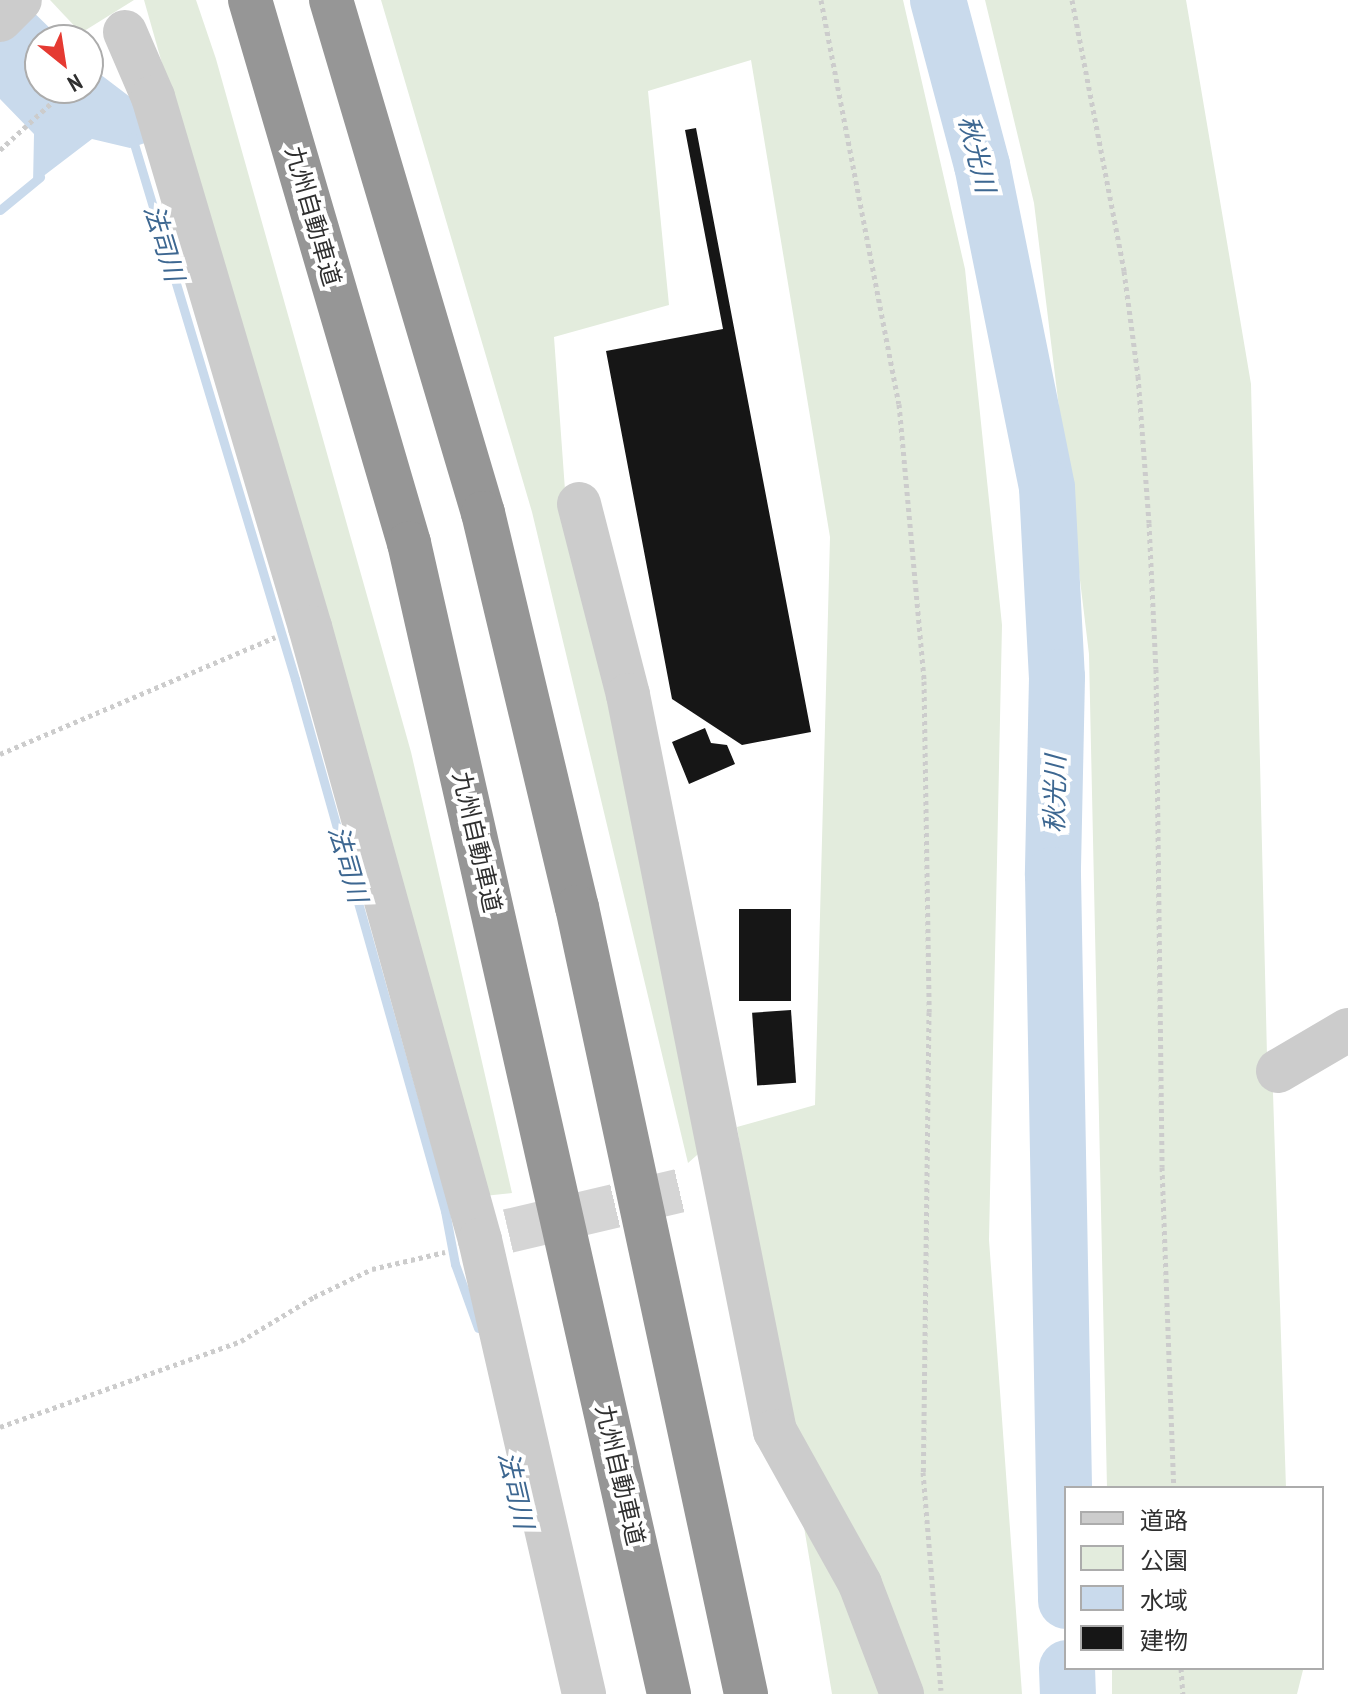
<!DOCTYPE html>
<meta charset="utf-8">
<style>
body{margin:0}
#map{position:relative;width:1348px;height:1694px;overflow:hidden;background:#fff;font-family:"PT Sans Narrow","Noto Sans JP",sans-serif}
div>[style]{position:absolute}
[style*='--x']{left:calc(var(--x)*1px);top:calc(var(--y)*1px);width:calc(var(--w)*1px);rotate:calc(var(--a)*1deg)}
.green>*{inset:0;background:#e3ecdd}
.water>*{inset:0;background:#c9daec}
.stream>*{height:9px;margin:-4.5px;padding:0 4.5px;transform-origin:4.5px;border-radius:4.5px;background:#c9daec}
.river>*{height:56px;margin:-28px;padding:0 28px;transform-origin:28px;border-radius:28px;background:#c9daec}
.building>*{inset:0;background:#161616;transform-origin:0 0}
.minor-tunnel>*{height:44px;margin-top:-22px;transform-origin:0;background:repeating-linear-gradient(90deg,#d5d5d5 0 44px,transparent 0 66px)}
.path>*{height:5px;margin-top:-2.5px;transform-origin:0;background:repeating-linear-gradient(90deg,#ccc 0 4px,transparent 0 8px)}
.minor>*{height:44px;margin:-22px;padding:0 22px;transform-origin:22px;border-radius:22px;background:#ccc}
.highway>*{height:44px;margin:-22px;padding:0 22px;transform-origin:22px;border-radius:22px;background:#969696}
span{translate:-50% -50%;white-space:nowrap;text-align:center;line-height:1.15;-webkit-text-stroke:8px #fff;paint-order:stroke}
.street-label{font-size:24px;color:#2f2f2f}
.water-label{font-size:26px;color:#3d6791;font-style:italic}
.legend{position:absolute;left:1064px;top:1486px;width:260px;height:184px;box-sizing:border-box;background:#fff;border:2px solid #acacac;margin:0;padding:10px 14px;list-style:none;font-size:24px;color:#2f2f2f}
.legend li{display:flex;align-items:center;gap:16px;height:40px}
.legend b{width:40px;border:2px solid #acacac}
.north{position:absolute;left:24px;top:24px;width:80px;height:80px;box-sizing:border-box;background:#fff;border:2px solid #acacac;border-radius:50%;rotate:150deg;font-size:22px;font-weight:700;line-height:32px;text-align:center;color:#2f2f2f}
.north::after{content:'';display:block;margin:auto;width:28px;height:36px;background:#e53a32;clip-path:polygon(50% 0,100% 100%,50% 72%,0 100%)}
</style>
<div id="map">
<div class="green">
<div style="clip-path:polygon(50px 0,134px 0,81px 33px)"></div>
<div style="clip-path:polygon(144px 0,196px 0,216px 59px,411px 752px,512px 1193px,484px 1196px)"></div>
<div style="clip-path:polygon(381px 0,903px 0,965px 269px,1002px 625px,989px 1240px,1022px 1694px,832px 1694px,737px 1127px,815px 1105px,830px 537px,751px 60px,648px 91px,669px 305px,554px 337px,565px 490px,713px 1141px,688px 1163px,532px 512px)"></div>
<div style="clip-path:polygon(985px 0,1186px 0,1251px 384px,1267px 1056px,1273px 1093px,1286px 1488px,1107px 1488px,1089px 654px,1034px 203px)"></div>
<div style="clip-path:polygon(1112px 1668px,1303px 1668px,1303px 1670px,1297px 1694px,1112px 1694px)"></div>
</div>
<div class="water">
<div style="clip-path:polygon(0 0,21px 0,62px 40px,40px 40px,40px 88px,88px 88px,88px 65px,134px 100px,154px 140px,130px 148px,92px 139px,33px 184px,34px 134px,0 99px)"></div>
</div>
<div class="stream">
<div style="--x:132;--y:137;--w:566;--a:73.26"></div>
<div style="--x:295;--y:679;--w:553;--a:74.25"></div>
<div style="--x:445;--y:1211;--w:54;--a:79.3"></div>
<div style="--x:455;--y:1264;--w:68;--a:70.2"></div>
<div style="--x:0;--y:210;--w:52;--a:-39.5"></div>
</div>
<div class="river">
<div style="--x:938;--y:0;--w:171;--a:75.1"></div>
<div style="--x:982;--y:165;--w:329;--a:78.6"></div>
<div style="--x:1047;--y:488;--w:189;--a:87"></div>
<div style="--x:1057;--y:677;--w:198;--a:91.2"></div>
<div style="--x:1053;--y:875;--w:726;--a:88.97"></div>
<div style="--x:1067;--y:1668;--w:26;--a:88"></div>
</div>
<div class="building">
<div style="clip-path:polygon(696px 128px,811px 732px,742px 745px,672px 699px,606px 351px,723px 329px,685px 130px)"></div>
<div style="clip-path:polygon(705px 728px,711px 743px,727px 745px,735px 764px,689px 784px,672px 742px)"></div>
<div style="left:739px;top:909px;width:52px;height:92px"></div>
<div style="left:791px;top:1010px;width:73px;height:39px;rotate:86deg"></div>
</div>
<div class="minor-tunnel">
<div style="--x:508;--y:1231;--w:193;--a:-13.2"></div>
</div>
<div class="path">
<div style="--x:821;--y:0;--w:411;--a:79.1"></div>
<div style="--x:899;--y:404;--w:278;--a:84.8"></div>
<div style="--x:924;--y:681;--w:331;--a:89.1"></div>
<div style="--x:929;--y:1012;--w:460;--a:90.7"></div>
<div style="--x:923;--y:1472;--w:219;--a:85.3"></div>
<div style="--x:1072;--y:0;--w:276;--a:79.1"></div>
<div style="--x:1124;--y:271;--w:106;--a:82.4"></div>
<div style="--x:1138;--y:376;--w:147;--a:85.7"></div>
<div style="--x:1149;--y:523;--w:146;--a:87.3"></div>
<div style="--x:1156;--y:669;--w:498;--a:89.3"></div>
<div style="--x:1162;--y:1167;--w:321;--a:87.9"></div>
<div style="--x:88;--y:69;--w:16;--a:-45"></div>
<div style="--x:0;--y:150;--w:92;--a:-42.4"></div>
<div style="--x:0;--y:754;--w:299;--a:-23"></div>
<div style="--x:0;--y:1427;--w:256;--a:-19.6"></div>
<div style="--x:241;--y:1341;--w:85;--a:-31.1"></div>
<div style="--x:314;--y:1297;--w:64;--a:-25.8"></div>
<div style="--x:372;--y:1269;--w:75;--a:-13.1"></div>
<div style="--x:1181;--y:1668;--w:26;--a:86"></div>
</div>
<div class="minor">
<div style="--x:0;--y:20;--w:28;--a:-45"></div>
<div style="--x:125;--y:32;--w:71;--a:66.7"></div>
<div style="--x:153;--y:97;--w:553;--a:73.5"></div>
<div style="--x:310;--y:627;--w:636;--a:74.5"></div>
<div style="--x:480;--y:1240;--w:466;--a:77.1"></div>
<div style="--x:579;--y:504;--w:197;--a:75.6"></div>
<div style="--x:628;--y:695;--w:751;--a:78.71"></div>
<div style="--x:775;--y:1431;--w:175;--a:60.9"></div>
<div style="--x:860;--y:1584;--w:118;--a:69.1"></div>
<div style="--x:1278;--y:1071;--w:81;--a:-30.4"></div>
</div>
<div class="highway">
<div style="--x:250;--y:0;--w:566;--a:73.68"></div>
<div style="--x:409;--y:543;--w:1180;--a:77.27"></div>
<div style="--x:331;--y:0;--w:535;--a:73.5"></div>
<div style="--x:483;--y:513;--w:405;--a:76.6"></div>
<div style="--x:577;--y:907;--w:805;--a:77.88"></div>
</div>
<div class="street-label">
<span style="left:313px;top:216px;rotate:74deg">九州自動車道</span>
<span style="left:477px;top:842px;rotate:77deg">九州自動車道</span>
<span style="left:620px;top:1475px;rotate:77deg">九州自動車道</span>
</div>
<div class="water-label">
<span style="left:977px;top:154px;rotate:76deg">秋光川</span>
<span style="left:164px;top:243px;rotate:73deg">法司川</span>
<span style="left:1055px;top:794px;rotate:-89deg">秋光川</span>
<span style="left:348px;top:864px;rotate:74deg">法司川</span>
<span style="left:516px;top:1490px;rotate:77deg">法司川</span>
</div>
<ul class="legend">
<li><b style="height:10px;background:#ccc"></b>道路</li>
<li><b style="height:22px;background:#e3ecdd"></b>公園</li>
<li><b style="height:22px;background:#c9daec"></b>水域</li>
<li><b style="height:22px;background:#161616"></b>建物</li>
</ul>
<div class="north">N</div>
</div>
